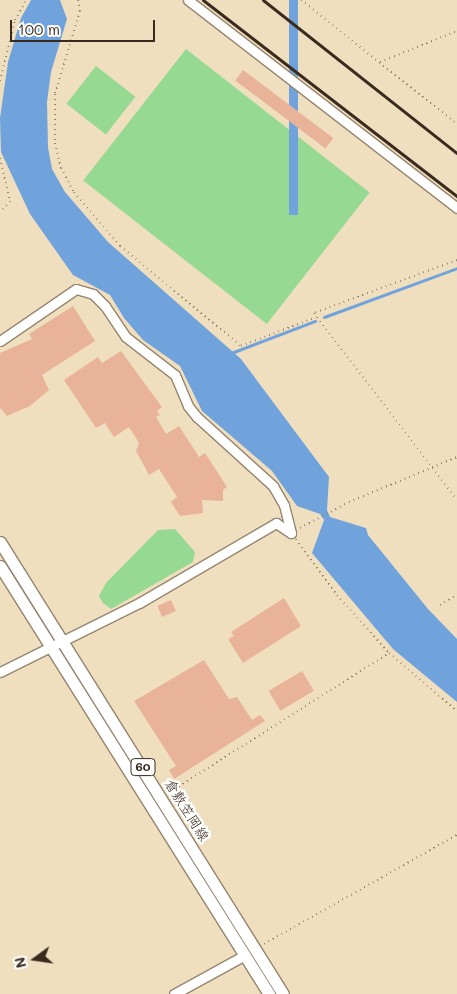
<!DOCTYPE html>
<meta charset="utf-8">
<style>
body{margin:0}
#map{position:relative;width:457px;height:994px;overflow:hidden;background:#f0dfbf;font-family:Mali,"Klee One",sans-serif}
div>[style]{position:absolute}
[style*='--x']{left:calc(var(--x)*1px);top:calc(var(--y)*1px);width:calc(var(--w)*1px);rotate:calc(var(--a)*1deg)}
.green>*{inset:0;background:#95d992;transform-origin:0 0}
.water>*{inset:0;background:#70a3dc;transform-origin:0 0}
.stream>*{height:3px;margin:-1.5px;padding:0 1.5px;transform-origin:1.5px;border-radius:1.5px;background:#70a3dc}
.building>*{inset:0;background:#e8b398;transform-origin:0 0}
.path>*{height:2px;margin-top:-1px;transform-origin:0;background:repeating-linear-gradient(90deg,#96846e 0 1px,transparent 0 5px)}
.roads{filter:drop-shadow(1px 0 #96846e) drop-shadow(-1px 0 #96846e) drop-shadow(0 1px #96846e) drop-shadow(0 -1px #96846e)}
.minor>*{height:9px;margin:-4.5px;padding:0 4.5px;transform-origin:4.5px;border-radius:4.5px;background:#fff}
.major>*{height:11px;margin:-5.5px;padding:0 5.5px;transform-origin:5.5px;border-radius:5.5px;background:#fff}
.rail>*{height:3px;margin:-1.5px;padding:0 1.5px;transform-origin:1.5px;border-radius:1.5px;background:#3b2a1e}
span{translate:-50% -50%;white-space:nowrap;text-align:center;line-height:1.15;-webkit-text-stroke:5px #fff;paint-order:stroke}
.shield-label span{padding:1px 4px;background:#fff;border:1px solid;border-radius:4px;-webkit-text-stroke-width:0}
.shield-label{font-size:12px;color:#3b2a1e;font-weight:700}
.street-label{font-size:14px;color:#3b2a1e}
.north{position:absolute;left:10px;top:934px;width:50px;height:50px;-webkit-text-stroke:4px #fff;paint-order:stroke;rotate:256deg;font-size:14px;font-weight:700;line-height:20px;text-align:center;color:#3b2a1e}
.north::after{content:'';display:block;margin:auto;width:18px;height:22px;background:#3b2a1e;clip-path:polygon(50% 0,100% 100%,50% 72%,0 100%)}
.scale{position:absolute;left:10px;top:20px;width:145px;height:22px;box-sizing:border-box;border:2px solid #3b2a1e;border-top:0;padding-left:6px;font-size:15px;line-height:18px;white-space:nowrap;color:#3b2a1e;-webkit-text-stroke:4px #fff;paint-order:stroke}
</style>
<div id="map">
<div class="green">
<div style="left:186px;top:49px;width:233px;height:167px;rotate:38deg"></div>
<div style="left:96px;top:66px;width:50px;height:48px;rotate:38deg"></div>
<div style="clip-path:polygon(175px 529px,195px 552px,193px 562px,111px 609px,103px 603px,99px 596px,106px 583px,158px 530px)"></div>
</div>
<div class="water">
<div style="clip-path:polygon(31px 0,60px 0,67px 19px,51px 72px,47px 102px,48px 147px,52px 169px,65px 192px,108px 242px,241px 359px,329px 477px,327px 510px,330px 517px,366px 528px,368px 535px,428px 609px,457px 639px,457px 702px,393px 649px,312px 553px,324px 520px,320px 514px,297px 506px,272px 471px,202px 411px,180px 366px,143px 340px,124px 318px,110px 295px,73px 275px,30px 214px,1px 152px,0 118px,8px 62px,21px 18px)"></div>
<div style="left:289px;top:0;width:9px;height:215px"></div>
</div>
<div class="stream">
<div style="--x:324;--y:317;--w:142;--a:-20.2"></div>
<div style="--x:231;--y:353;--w:90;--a:-20.9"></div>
</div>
<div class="building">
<div style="left:243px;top:70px;width:113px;height:13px;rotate:37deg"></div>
<div style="clip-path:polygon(73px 306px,95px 341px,42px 375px,49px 390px,30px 406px,7px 416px,0 408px,0 353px,32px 339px,29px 334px)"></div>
<div style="clip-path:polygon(121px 351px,162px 407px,157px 411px,160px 415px,156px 417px,166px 434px,179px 426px,199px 457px,205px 453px,227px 487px,223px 490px,223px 501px,202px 500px,203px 513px,180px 516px,171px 502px,177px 497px,159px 469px,149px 475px,136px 451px,139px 443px,129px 427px,114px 437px,105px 423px,96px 428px,64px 380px,98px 357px,102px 363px)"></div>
<div style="clip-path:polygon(284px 598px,301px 626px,243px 663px,228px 639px,234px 636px,231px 632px)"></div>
<div style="left:171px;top:600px;width:12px;height:15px;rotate:66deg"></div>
<div style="clip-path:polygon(204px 660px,229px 699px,237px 697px,252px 720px,260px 715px,265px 721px,174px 779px,169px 770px,176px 766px,134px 701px)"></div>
<div style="left:302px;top:671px;width:23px;height:39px;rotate:59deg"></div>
</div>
<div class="path">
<div style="--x:78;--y:0;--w:11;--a:80"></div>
<div style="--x:80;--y:11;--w:87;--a:106.8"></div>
<div style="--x:55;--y:94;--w:49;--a:90"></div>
<div style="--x:55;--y:143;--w:26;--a:77"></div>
<div style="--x:61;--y:168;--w:27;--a:62"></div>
<div style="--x:74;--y:192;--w:71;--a:49.6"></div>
<div style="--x:120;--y:246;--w:157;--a:39.6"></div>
<div style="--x:241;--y:346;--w:80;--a:-21.1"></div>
<div style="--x:301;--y:0;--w:199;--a:38.5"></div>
<div style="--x:380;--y:62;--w:83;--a:-21.9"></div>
<div style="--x:0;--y:81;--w:63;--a:-76.2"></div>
<div style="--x:15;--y:20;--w:23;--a:-61"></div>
<div style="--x:0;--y:158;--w:44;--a:76.9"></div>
<div style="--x:10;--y:201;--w:15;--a:132"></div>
<div style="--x:457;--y:260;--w:153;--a:159.7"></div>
<div style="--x:314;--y:313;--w:235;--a:52.6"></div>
<div style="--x:300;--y:528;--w:55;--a:-28"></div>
<div style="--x:349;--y:502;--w:117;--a:-22.6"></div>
<div style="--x:296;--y:539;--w:69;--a:53.8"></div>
<div style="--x:337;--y:595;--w:78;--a:48.1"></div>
<div style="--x:389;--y:653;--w:89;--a:40.5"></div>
<div style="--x:440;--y:605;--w:20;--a:-30"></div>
<div style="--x:170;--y:792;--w:259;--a:-32.4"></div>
<div style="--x:264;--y:944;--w:222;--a:-29.5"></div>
</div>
<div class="roads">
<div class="minor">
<div style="--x:188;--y:0;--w:340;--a:37.7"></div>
<div style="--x:0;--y:341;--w:92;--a:-34.4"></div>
<div style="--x:76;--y:289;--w:18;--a:16"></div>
<div style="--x:93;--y:294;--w:17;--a:45"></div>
<div style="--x:105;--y:306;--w:37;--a:56"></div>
<div style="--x:126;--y:337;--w:62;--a:37.8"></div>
<div style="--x:175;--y:375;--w:34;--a:67"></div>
<div style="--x:188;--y:406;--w:14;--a:51"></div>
<div style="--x:197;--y:417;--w:103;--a:42.2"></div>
<div style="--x:273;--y:486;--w:22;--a:60"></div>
<div style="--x:284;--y:505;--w:29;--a:76"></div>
<div style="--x:0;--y:672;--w:155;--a:-26.4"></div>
<div style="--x:139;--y:603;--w:159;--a:-30.3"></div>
<div style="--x:276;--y:523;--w:18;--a:34"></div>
<div style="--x:174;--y:994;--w:81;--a:-28.8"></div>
</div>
<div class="major">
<div style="--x:0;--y:542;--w:533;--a:57.95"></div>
<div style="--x:0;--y:566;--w:506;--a:57.85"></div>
</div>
</div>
<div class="rail">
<div style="--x:203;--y:0;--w:321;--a:37.7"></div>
<div style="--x:263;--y:0;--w:247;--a:38.3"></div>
</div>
<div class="shield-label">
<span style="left:143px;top:767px">60</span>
</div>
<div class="street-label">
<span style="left:187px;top:810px;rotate:58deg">倉敷笠岡線</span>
</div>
<div class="north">N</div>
<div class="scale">100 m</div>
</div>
